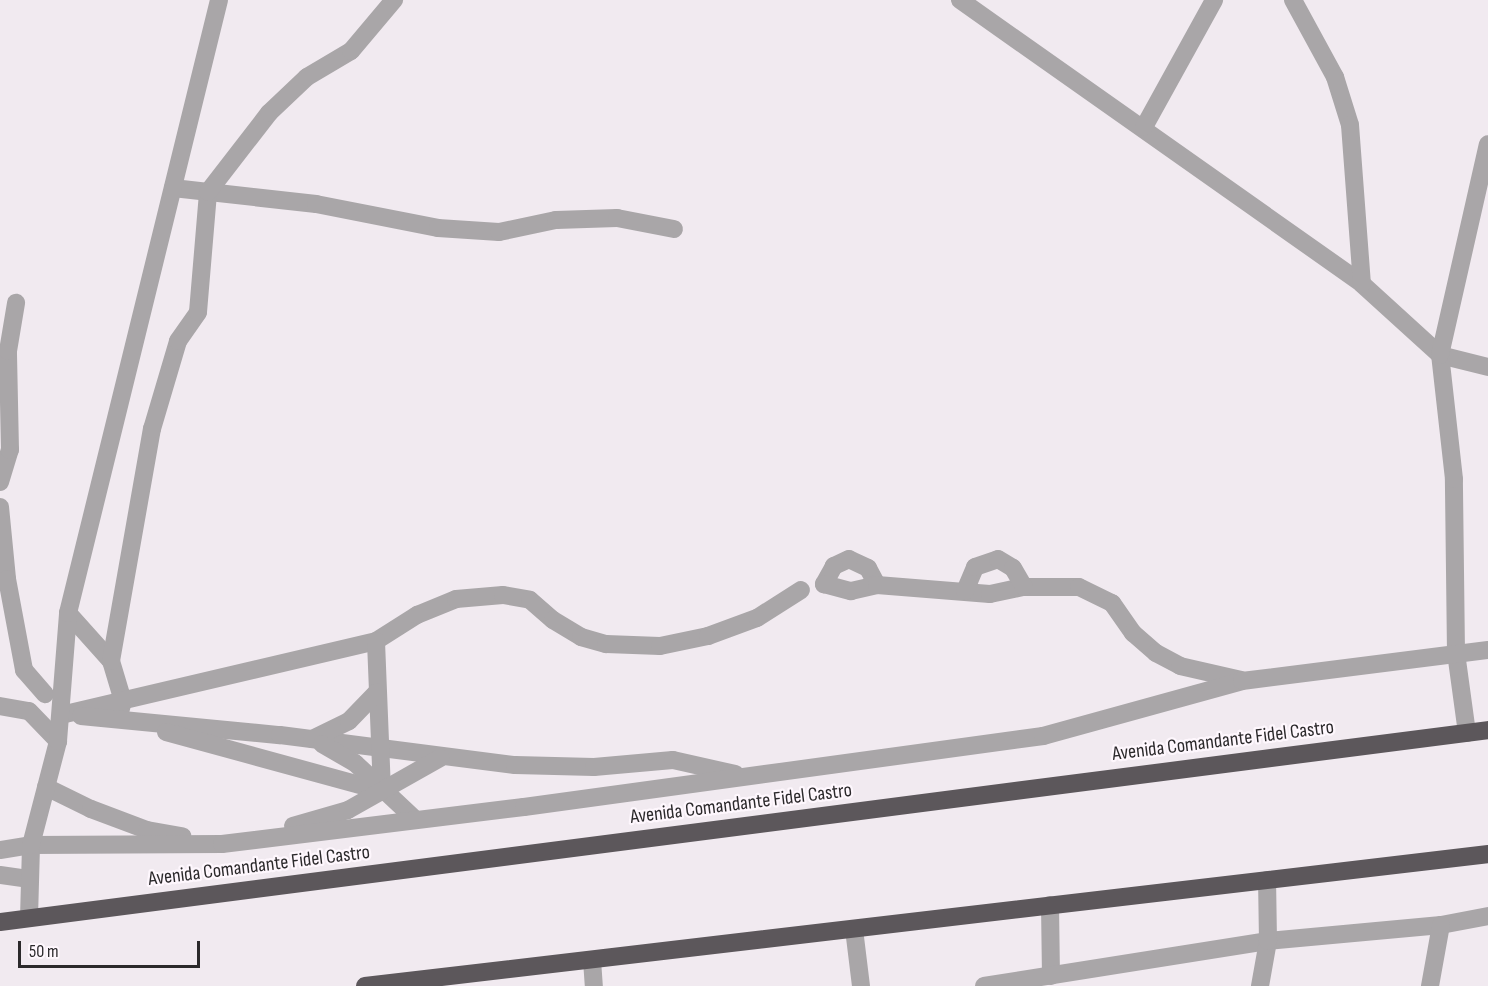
<!DOCTYPE html>
<style>
body{margin:0}
#map{position:relative;width:1488px;height:986px;overflow:hidden;background:#f1eaf0;font-family:"Sofia Sans Condensed",sans-serif}
div>[style]{position:absolute}
[style*='--x']{left:calc(var(--x)*1px);top:calc(var(--y)*1px);width:calc(var(--w)*1px);rotate:calc(var(--a)*1deg)}
.minor>*{height:18px;margin:-9px;padding:0 9px;transform-origin:9px;border-radius:9px;background:#a9a6a8}
.highway>*{height:18px;margin:-9px;padding:0 9px;transform-origin:9px;border-radius:9px;background:#5c575b}
span{translate:-50% -50%;white-space:nowrap;text-align:center;line-height:1.15;-webkit-text-stroke:4.5px #fef7fd;paint-order:stroke}
.street-label{font-size:20px;color:#2b292b}
.scale{position:absolute;left:18px;top:941px;width:182px;height:27px;box-sizing:border-box;border:3px solid #2b292b;border-top:0;padding-left:8px;font-size:18px;line-height:21px;white-space:nowrap;color:#2b292b;-webkit-text-stroke:4px #fef7fd;paint-order:stroke}
</style>
<div id="map">
<div class="minor">
<div style="--x:960;--y:0;--w:492;--a:35.2"></div>
<div style="--x:1362;--y:284;--w:105;--a:42.3"></div>
<div style="--x:1440;--y:355;--w:49;--a:14"></div>
<div style="--x:1293;--y:0;--w:88;--a:61.4"></div>
<div style="--x:1335;--y:77;--w:50;--a:72.6"></div>
<div style="--x:1350;--y:125;--w:159;--a:85.7"></div>
<div style="--x:1144;--y:127;--w:145;--a:-61.1"></div>
<div style="--x:173;--y:188;--w:144;--a:6.4"></div>
<div style="--x:316;--y:204;--w:124;--a:11.1"></div>
<div style="--x:438;--y:228;--w:61;--a:3.8"></div>
<div style="--x:499;--y:232;--w:58;--a:-11.9"></div>
<div style="--x:556;--y:220;--w:61;--a:-1.9"></div>
<div style="--x:617;--y:218;--w:58;--a:10.9"></div>
<div style="--x:0;--y:482;--w:34;--a:-73"></div>
<div style="--x:10;--y:450;--w:99;--a:-91.2"></div>
<div style="--x:8;--y:351;--w:49;--a:-80.5"></div>
<div style="--x:0;--y:507;--w:72;--a:84.4"></div>
<div style="--x:7;--y:579;--w:93;--a:79.4"></div>
<div style="--x:24;--y:670;--w:32;--a:49"></div>
<div style="--x:877;--y:585;--w:19;--a:-118"></div>
<div style="--x:868;--y:568;--w:21;--a:-155"></div>
<div style="--x:849;--y:559;--w:17;--a:155"></div>
<div style="--x:834;--y:566;--w:21;--a:119"></div>
<div style="--x:824;--y:584;--w:28;--a:15"></div>
<div style="--x:851;--y:591;--w:27;--a:-13"></div>
<div style="--x:877;--y:585;--w:113;--a:4.6"></div>
<div style="--x:990;--y:594;--w:35;--a:-12"></div>
<div style="--x:1024;--y:587;--w:55;--a:0"></div>
<div style="--x:1079;--y:587;--w:37;--a:26"></div>
<div style="--x:1112;--y:603;--w:37;--a:55"></div>
<div style="--x:1133;--y:633;--w:30;--a:41"></div>
<div style="--x:1156;--y:653;--w:27;--a:28"></div>
<div style="--x:1180;--y:666;--w:63;--a:12.9"></div>
<div style="--x:965;--y:591;--w:26;--a:-67"></div>
<div style="--x:975;--y:567;--w:24;--a:-19"></div>
<div style="--x:998;--y:559;--w:17;--a:31"></div>
<div style="--x:1013;--y:568;--w:22;--a:60"></div>
<div style="--x:68;--y:613;--w:64;--a:48.1"></div>
<div style="--x:111;--y:661;--w:42;--a:73.3"></div>
<div style="--x:123;--y:701;--w:11;--a:105"></div>
<div style="--x:111;--y:661;--w:236;--a:-80"></div>
<div style="--x:152;--y:429;--w:92;--a:-73.5"></div>
<div style="--x:178;--y:341;--w:35;--a:-55"></div>
<div style="--x:198;--y:312;--w:120;--a:-85.2"></div>
<div style="--x:208;--y:192;--w:100;--a:-52.3"></div>
<div style="--x:269;--y:113;--w:52;--a:-43.5"></div>
<div style="--x:307;--y:77;--w:51;--a:-30.6"></div>
<div style="--x:351;--y:51;--w:67;--a:-49.9"></div>
<div style="--x:0;--y:706;--w:29;--a:10"></div>
<div style="--x:29;--y:711;--w:42;--a:46"></div>
<div style="--x:61;--y:715;--w:324;--a:-13.2"></div>
<div style="--x:376;--y:641;--w:49;--a:-32.4"></div>
<div style="--x:417;--y:615;--w:42;--a:-22.3"></div>
<div style="--x:456;--y:599;--w:47;--a:-4.9"></div>
<div style="--x:503;--y:595;--w:27;--a:10"></div>
<div style="--x:530;--y:600;--w:30;--a:41"></div>
<div style="--x:553;--y:620;--w:33;--a:31"></div>
<div style="--x:581;--y:637;--w:26;--a:16"></div>
<div style="--x:606;--y:644;--w:54;--a:2.1"></div>
<div style="--x:660;--y:646;--w:49;--a:-11.8"></div>
<div style="--x:708;--y:636;--w:52;--a:-20.2"></div>
<div style="--x:757;--y:618;--w:52;--a:-32.5"></div>
<div style="--x:81;--y:716;--w:200;--a:5.5"></div>
<div style="--x:280;--y:735;--w:237;--a:7.3"></div>
<div style="--x:515;--y:765;--w:79;--a:1.5"></div>
<div style="--x:594;--y:767;--w:79;--a:-5.1"></div>
<div style="--x:673;--y:760;--w:64;--a:12.7"></div>
<div style="--x:166;--y:732;--w:224;--a:15.3"></div>
<div style="--x:382;--y:791;--w:150;--a:-92.3"></div>
<div style="--x:1467;--y:733;--w:81;--a:-97.8"></div>
<div style="--x:1456;--y:653;--w:174;--a:-90.7"></div>
<div style="--x:1454;--y:479;--w:125;--a:-96.4"></div>
<div style="--x:1440;--y:355;--w:216;--a:-77.2"></div>
<div style="--x:312;--y:739;--w:41;--a:-25.9"></div>
<div style="--x:349;--y:721;--w:40;--a:-46"></div>
<div style="--x:322;--y:744;--w:38;--a:30"></div>
<div style="--x:355;--y:763;--w:83;--a:43.1"></div>
<div style="--x:46;--y:787;--w:50;--a:26.1"></div>
<div style="--x:91;--y:809;--w:60;--a:20.6"></div>
<div style="--x:147;--y:830;--w:36;--a:10"></div>
<div style="--x:293;--y:826;--w:57;--a:-16.2"></div>
<div style="--x:348;--y:810;--w:106;--a:-29.5"></div>
<div style="--x:0;--y:850;--w:31;--a:-9"></div>
<div style="--x:31;--y:845;--w:191;--a:-0.3"></div>
<div style="--x:222;--y:844;--w:304;--a:-7"></div>
<div style="--x:524;--y:807;--w:524;--a:-7.79"></div>
<div style="--x:1043;--y:736;--w:206;--a:-15.4"></div>
<div style="--x:1242;--y:681;--w:248;--a:-7.2"></div>
<div style="--x:0;--y:875;--w:30;--a:8"></div>
<div style="--x:1050;--y:905;--w:71;--a:89.2"></div>
<div style="--x:29;--y:918;--w:73;--a:-88.4"></div>
<div style="--x:31;--y:845;--w:107;--a:-75.4"></div>
<div style="--x:58;--y:741;--w:128;--a:-85.5"></div>
<div style="--x:68;--y:613;--w:631;--a:-76.16"></div>
<div style="--x:854;--y:929;--w:57;--a:83"></div>
<div style="--x:592;--y:960;--w:26;--a:86"></div>
<div style="--x:984;--y:986;--w:288;--a:-9"></div>
<div style="--x:1268;--y:941;--w:174;--a:-5.3"></div>
<div style="--x:1441;--y:925;--w:48;--a:-10.8"></div>
<div style="--x:1260;--y:986;--w:46;--a:-79.9"></div>
<div style="--x:1268;--y:941;--w:61;--a:-90.9"></div>
<div style="--x:1430;--y:986;--w:62;--a:-79.8"></div>
</div>
<div class="highway">
<div style="--x:0;--y:922;--w:1500;--a:-7.35"></div>
<div style="--x:365;--y:986;--w:1131;--a:-6.7"></div>
</div>
<div class="street-label">
<span style="left:1223px;top:741px;rotate:-7deg">Avenida Comandante Fidel Castro</span>
<span style="left:741px;top:804px;rotate:-7deg">Avenida Comandante Fidel Castro</span>
<span style="left:259px;top:866px;rotate:-7deg">Avenida Comandante Fidel Castro</span>
</div>
<div class="scale">50 m</div>
</div>
